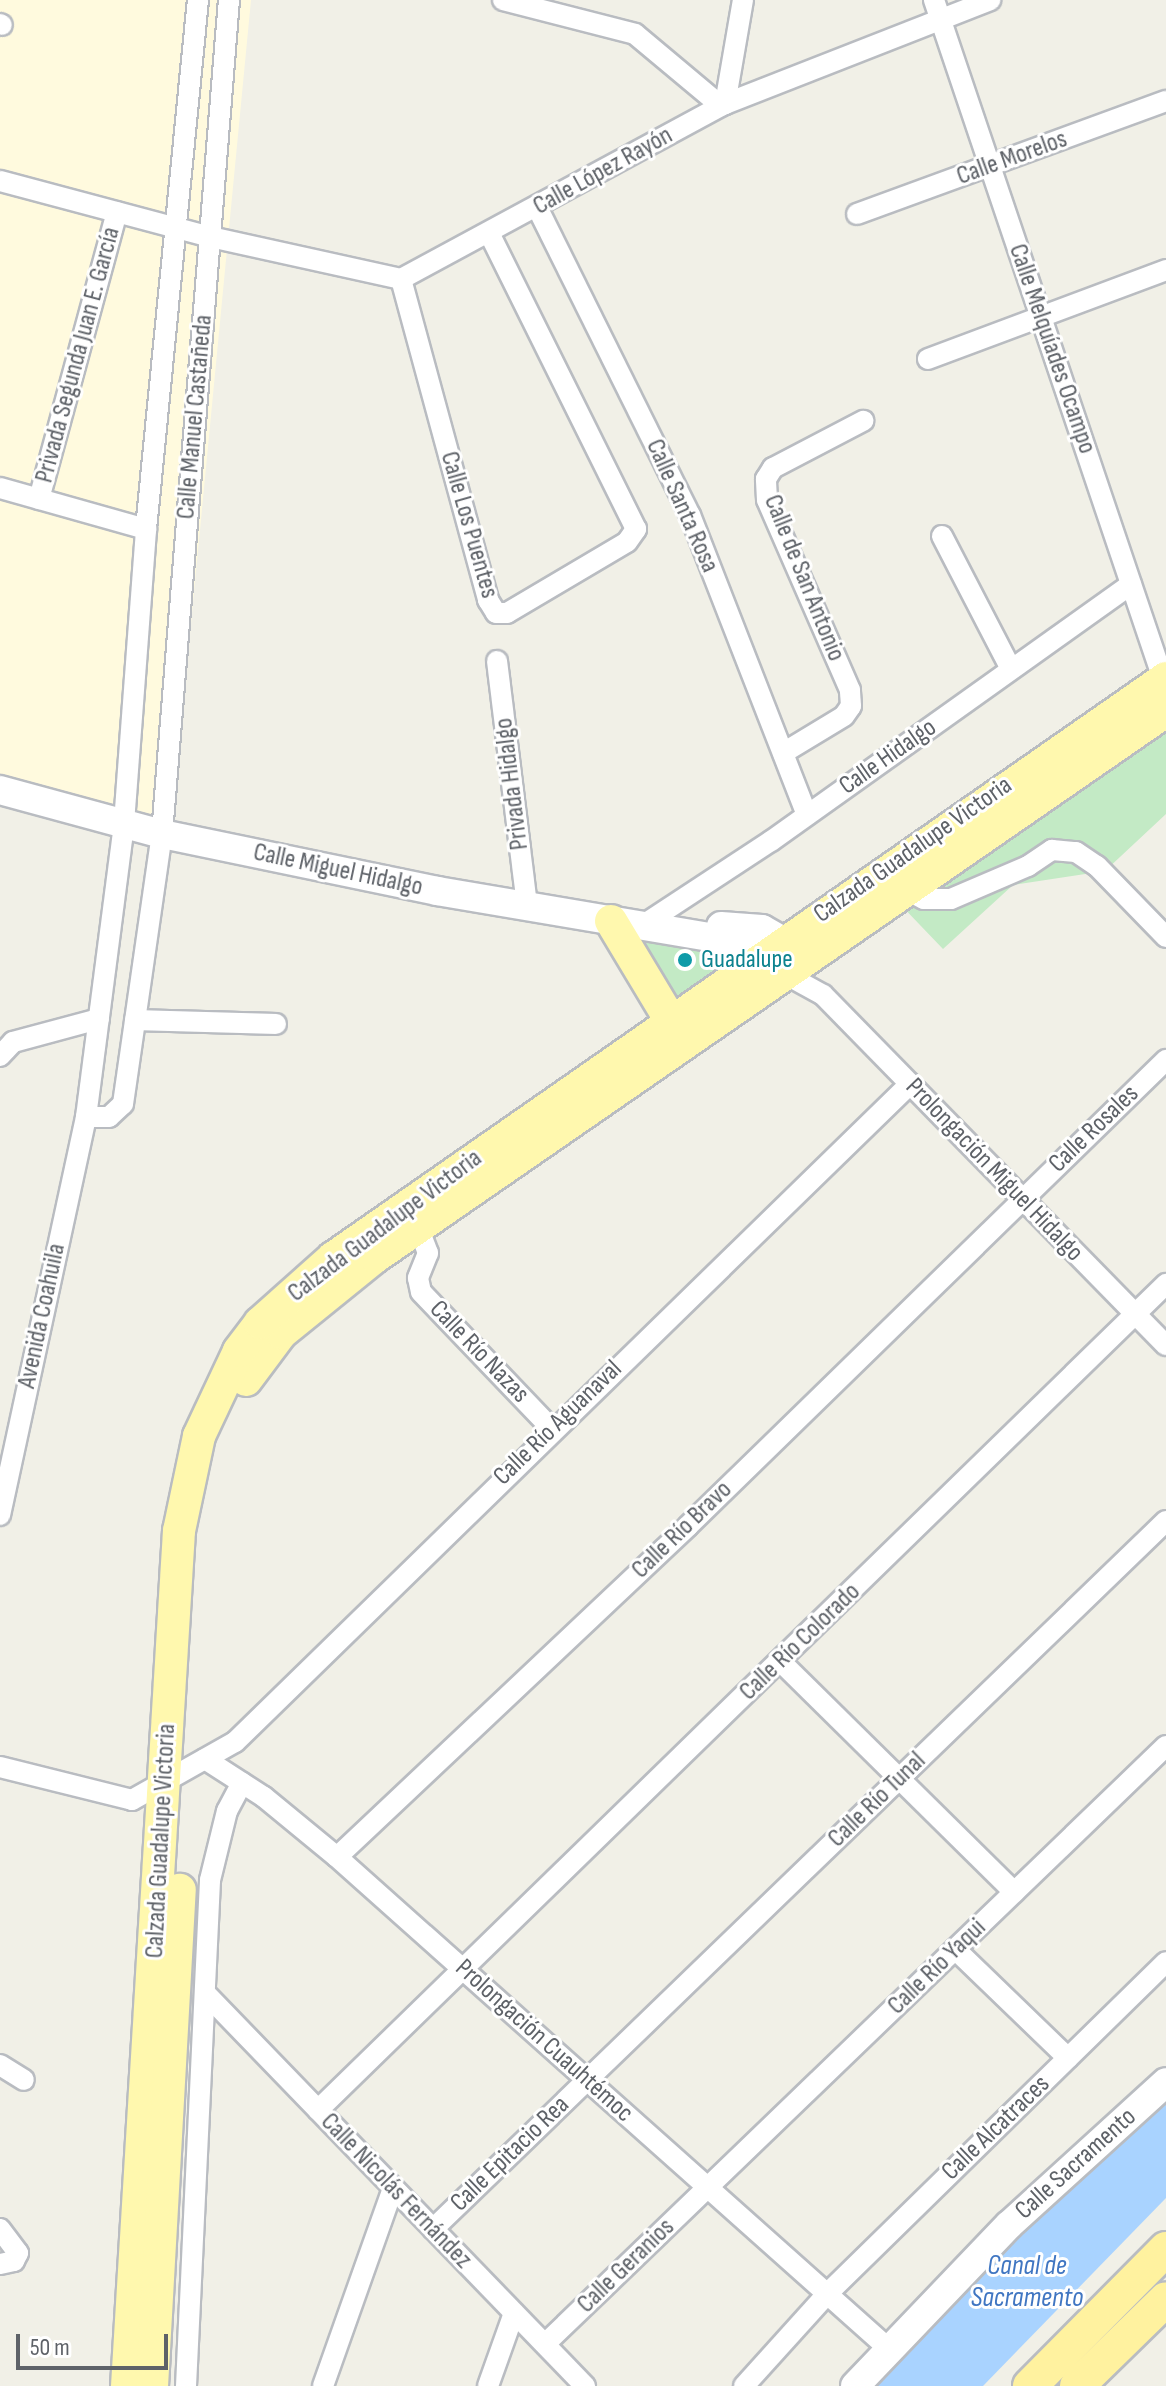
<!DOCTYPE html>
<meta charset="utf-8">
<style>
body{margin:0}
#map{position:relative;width:1166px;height:2386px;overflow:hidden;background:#f1f0e7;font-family:"Sofia Sans Condensed",sans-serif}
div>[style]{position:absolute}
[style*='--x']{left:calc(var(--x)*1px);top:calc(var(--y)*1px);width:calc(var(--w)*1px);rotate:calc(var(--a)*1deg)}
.commercial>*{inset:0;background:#fffade}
.green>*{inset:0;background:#c3eac5}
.water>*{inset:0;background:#a9d3ff}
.roads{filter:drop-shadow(2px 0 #b9bcc1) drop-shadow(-2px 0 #b9bcc1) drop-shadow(0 2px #b9bcc1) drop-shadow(0 -2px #b9bcc1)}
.minor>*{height:20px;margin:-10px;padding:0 10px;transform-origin:10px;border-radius:10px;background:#fff}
.secondary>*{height:28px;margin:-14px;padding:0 14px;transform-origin:14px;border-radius:14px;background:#fff}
.primary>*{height:32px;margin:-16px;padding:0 16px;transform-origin:16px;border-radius:16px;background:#fff8ae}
.trunk>*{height:34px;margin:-17px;padding:0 17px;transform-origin:17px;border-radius:17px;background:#fff29f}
.dots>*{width:22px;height:22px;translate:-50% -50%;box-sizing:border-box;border:4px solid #fff;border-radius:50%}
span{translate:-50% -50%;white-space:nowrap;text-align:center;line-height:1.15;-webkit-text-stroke:6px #fff;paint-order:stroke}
.street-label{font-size:26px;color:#5e6268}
.culture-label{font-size:26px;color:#0d838f}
.left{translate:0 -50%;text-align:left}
.water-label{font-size:28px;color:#4076c2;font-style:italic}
.scale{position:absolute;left:16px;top:2334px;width:152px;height:36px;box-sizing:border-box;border:4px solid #5e6268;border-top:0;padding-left:10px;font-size:24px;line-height:28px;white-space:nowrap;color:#5e6268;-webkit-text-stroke:6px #fff;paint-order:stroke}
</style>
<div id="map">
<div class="commercial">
<div style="clip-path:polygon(0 0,251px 0,171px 831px,0 785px)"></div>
</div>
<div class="green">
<div style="clip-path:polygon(1166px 713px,1166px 814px,1105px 871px,1013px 885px,943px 949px,897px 901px)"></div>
<div style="clip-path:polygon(616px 924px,756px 954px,671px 1015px)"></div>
</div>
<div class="water">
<div style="clip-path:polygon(1166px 2100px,1166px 2198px,983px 2386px,875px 2386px,1015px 2235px)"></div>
</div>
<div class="roads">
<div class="minor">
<div style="--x:503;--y:0;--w:136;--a:14.4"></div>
<div style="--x:635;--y:34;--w:112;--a:39.9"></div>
<div style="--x:934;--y:0;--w:717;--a:71.36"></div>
<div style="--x:0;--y:24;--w:2;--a:27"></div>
<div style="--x:725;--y:104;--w:106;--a:-80.2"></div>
<div style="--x:0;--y:181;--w:217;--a:14.9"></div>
<div style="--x:210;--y:237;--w:196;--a:12.4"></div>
<div style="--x:401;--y:279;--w:368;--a:-28.4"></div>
<div style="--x:725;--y:104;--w:285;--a:-21.4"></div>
<div style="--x:537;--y:207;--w:344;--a:63.6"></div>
<div style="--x:690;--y:515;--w:322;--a:68.7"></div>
<div style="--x:857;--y:214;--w:329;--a:-20.1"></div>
<div style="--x:401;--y:279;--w:333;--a:74.8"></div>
<div style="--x:488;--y:600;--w:15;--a:58"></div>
<div style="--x:496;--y:613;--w:11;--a:0"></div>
<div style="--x:507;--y:613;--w:139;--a:-30.6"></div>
<div style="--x:627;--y:542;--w:16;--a:-55"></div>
<div style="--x:636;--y:529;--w:330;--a:-116.4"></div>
<div style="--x:928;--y:359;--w:254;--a:-20.5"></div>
<div style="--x:0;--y:488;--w:152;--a:15.7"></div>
<div style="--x:39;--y:499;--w:297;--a:-74.8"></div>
<div style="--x:942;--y:536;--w:150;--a:62.6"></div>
<div style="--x:497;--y:661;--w:248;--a:83"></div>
<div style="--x:783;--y:753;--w:71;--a:-31.2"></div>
<div style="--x:844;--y:716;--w:12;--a:-55"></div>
<div style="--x:851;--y:706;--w:16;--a:-94"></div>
<div style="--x:850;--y:690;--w:207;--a:-113.6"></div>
<div style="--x:767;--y:500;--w:21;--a:-93"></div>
<div style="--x:766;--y:479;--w:13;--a:-58"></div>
<div style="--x:773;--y:468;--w:102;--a:-27.6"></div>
<div style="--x:905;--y:889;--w:21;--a:28"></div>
<div style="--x:924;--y:899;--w:27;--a:0"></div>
<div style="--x:951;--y:899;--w:84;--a:-23.2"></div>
<div style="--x:1028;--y:866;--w:29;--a:-34"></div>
<div style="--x:1052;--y:850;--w:24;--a:5"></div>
<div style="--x:1076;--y:852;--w:25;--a:34"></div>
<div style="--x:1097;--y:866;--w:99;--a:45.8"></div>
<div style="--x:643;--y:925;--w:153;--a:-33.3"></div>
<div style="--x:771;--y:841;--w:442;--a:-35.5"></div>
<div style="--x:785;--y:974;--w:43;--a:28.9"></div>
<div style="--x:823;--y:995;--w:490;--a:45.6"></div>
<div style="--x:135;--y:1020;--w:141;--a:1.6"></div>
<div style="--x:0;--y:1056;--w:19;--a:-47"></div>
<div style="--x:13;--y:1042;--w:89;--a:-15"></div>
<div style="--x:86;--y:1117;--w:23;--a:0"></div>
<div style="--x:109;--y:1117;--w:19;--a:-43"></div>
<div style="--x:123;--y:1104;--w:273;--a:-81.8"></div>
<div style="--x:162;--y:834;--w:837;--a:-85.41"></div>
<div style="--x:418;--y:1227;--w:28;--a:69"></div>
<div style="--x:428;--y:1253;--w:27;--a:112"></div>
<div style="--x:418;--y:1278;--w:14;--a:78"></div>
<div style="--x:421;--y:1292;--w:190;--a:46.3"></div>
<div style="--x:0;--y:1515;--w:407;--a:-77.8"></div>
<div style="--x:86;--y:1117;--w:296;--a:-82.6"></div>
<div style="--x:124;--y:823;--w:295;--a:-85.7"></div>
<div style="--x:146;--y:529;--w:532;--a:-84.39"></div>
<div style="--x:780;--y:1661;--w:329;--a:44.6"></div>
<div style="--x:205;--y:1759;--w:70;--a:32.8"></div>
<div style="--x:264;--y:1797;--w:94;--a:39.4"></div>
<div style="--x:337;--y:1857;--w:739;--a:41.71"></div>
<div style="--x:0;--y:1767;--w:136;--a:14"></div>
<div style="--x:132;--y:1800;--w:118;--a:-29.4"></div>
<div style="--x:235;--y:1742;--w:943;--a:-44.27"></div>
<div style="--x:337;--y:1857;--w:482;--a:-43.3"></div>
<div style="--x:688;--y:1526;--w:668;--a:-44.27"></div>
<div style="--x:955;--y:1949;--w:157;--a:44"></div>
<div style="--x:207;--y:1995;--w:544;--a:45.97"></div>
<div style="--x:0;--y:2065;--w:28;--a:32"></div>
<div style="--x:318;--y:2110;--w:1184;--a:-44.25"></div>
<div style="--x:0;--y:2229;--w:30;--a:53"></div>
<div style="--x:18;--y:2253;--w:9;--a:117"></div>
<div style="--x:14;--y:2261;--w:14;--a:168"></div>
<div style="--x:433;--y:2229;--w:1019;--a:-44.01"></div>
<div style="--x:545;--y:2344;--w:862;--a:-43.92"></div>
<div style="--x:186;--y:2386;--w:507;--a:-87.28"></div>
<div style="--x:210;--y:1880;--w:71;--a:-76.2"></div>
<div style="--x:227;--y:1811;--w:32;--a:-62"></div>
<div style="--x:323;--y:2386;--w:210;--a:-70.5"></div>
<div style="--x:488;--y:2386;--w:77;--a:-70.4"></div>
<div style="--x:744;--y:2386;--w:124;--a:-47.9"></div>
<div style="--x:827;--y:2294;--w:474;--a:-44.4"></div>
</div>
<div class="secondary">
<div style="--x:0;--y:790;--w:168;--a:15.2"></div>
<div style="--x:162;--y:834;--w:281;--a:11.7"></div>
<div style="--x:437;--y:891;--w:310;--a:9.6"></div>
<div style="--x:743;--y:943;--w:47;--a:35.4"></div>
<div style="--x:721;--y:926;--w:41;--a:4.2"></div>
<div style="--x:762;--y:929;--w:48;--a:29.7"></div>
<div style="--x:855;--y:2386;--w:223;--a:-46.3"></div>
<div style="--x:1009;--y:2225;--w:212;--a:-42.3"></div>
</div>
<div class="primary">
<div style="--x:611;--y:921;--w:114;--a:59"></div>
<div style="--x:246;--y:1380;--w:59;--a:-53.3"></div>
<div style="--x:281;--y:1333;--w:121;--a:-39"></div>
<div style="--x:375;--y:1257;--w:961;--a:-34.62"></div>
<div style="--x:127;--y:2386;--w:857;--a:-86.52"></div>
<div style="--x:179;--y:1531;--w:97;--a:-78.1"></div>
<div style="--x:199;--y:1436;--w:94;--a:-64.8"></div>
<div style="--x:239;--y:1351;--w:35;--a:-53"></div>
<div style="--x:260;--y:1323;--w:98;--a:-41.7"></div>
<div style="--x:333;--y:1258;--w:1015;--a:-34.85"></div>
<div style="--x:152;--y:2386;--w:497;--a:-86.8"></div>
</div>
<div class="trunk">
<div style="--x:1030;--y:2386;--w:193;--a:-45.2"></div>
<div style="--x:1077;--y:2386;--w:124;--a:-44.3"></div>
</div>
</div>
<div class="dots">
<div style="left:685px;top:960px;background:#0f9aa8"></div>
</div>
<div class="street-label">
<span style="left:1012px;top:158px;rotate:-20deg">Calle Morelos</span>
<span style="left:603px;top:171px;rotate:-29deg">Calle López Rayón</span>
<span style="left:1052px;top:349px;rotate:71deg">Calle Melquíades Ocampo</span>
<span style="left:78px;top:355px;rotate:-75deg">Privada Segunda Juan E. García</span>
<span style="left:195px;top:417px;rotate:-85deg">Calle Manuel Castañeda</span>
<span style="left:682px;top:506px;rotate:66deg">Calle Santa Rosa</span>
<span style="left:469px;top:525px;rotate:74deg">Calle Los Puentes</span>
<span style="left:804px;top:578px;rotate:68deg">Calle de San Antonio</span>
<span style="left:888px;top:757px;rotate:-35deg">Calle Hidalgo</span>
<span style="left:512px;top:784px;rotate:-97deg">Privada Hidalgo</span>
<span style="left:913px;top:850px;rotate:-35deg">Calzada Guadalupe Victoria</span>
<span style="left:338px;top:870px;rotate:12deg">Calle Miguel Hidalgo</span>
<span style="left:1094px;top:1129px;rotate:-44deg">Calle Rosales</span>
<span style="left:994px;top:1170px;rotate:46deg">Prolongación Miguel Hidalgo</span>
<span style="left:385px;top:1226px;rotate:-37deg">Calzada Guadalupe Victoria</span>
<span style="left:42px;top:1316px;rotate:-78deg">Avenida Coahuila</span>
<span style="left:479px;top:1352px;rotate:46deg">Calle Río Nazas</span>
<span style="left:558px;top:1423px;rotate:-44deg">Calle Río Aguanaval</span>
<span style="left:682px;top:1530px;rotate:-44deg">Calle Río Bravo</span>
<span style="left:800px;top:1642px;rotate:-44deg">Calle Río Colorado</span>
<span style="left:877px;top:1800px;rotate:-44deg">Calle Río Tunal</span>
<span style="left:161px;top:1841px;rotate:-87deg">Calzada Guadalupe Victoria</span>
<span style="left:937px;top:1967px;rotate:-44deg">Calle Río Yaqui</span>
<span style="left:544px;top:2041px;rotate:42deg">Prolongación Cuauhtémoc</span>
<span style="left:996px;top:2128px;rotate:-44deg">Calle Alcatraces</span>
<span style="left:510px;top:2154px;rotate:-44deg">Calle Epitacio Rea</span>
<span style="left:1076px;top:2164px;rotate:-42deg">Calle Sacramento</span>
<span style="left:396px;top:2191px;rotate:46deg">Calle Nicolás Fernández</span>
<span style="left:626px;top:2266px;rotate:-44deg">Calle Geranios</span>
</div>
<div class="culture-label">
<span class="left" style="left:701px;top:960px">Guadalupe</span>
</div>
<div class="water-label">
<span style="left:1027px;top:2282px">Canal de<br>Sacramento</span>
</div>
<div class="scale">50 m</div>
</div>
